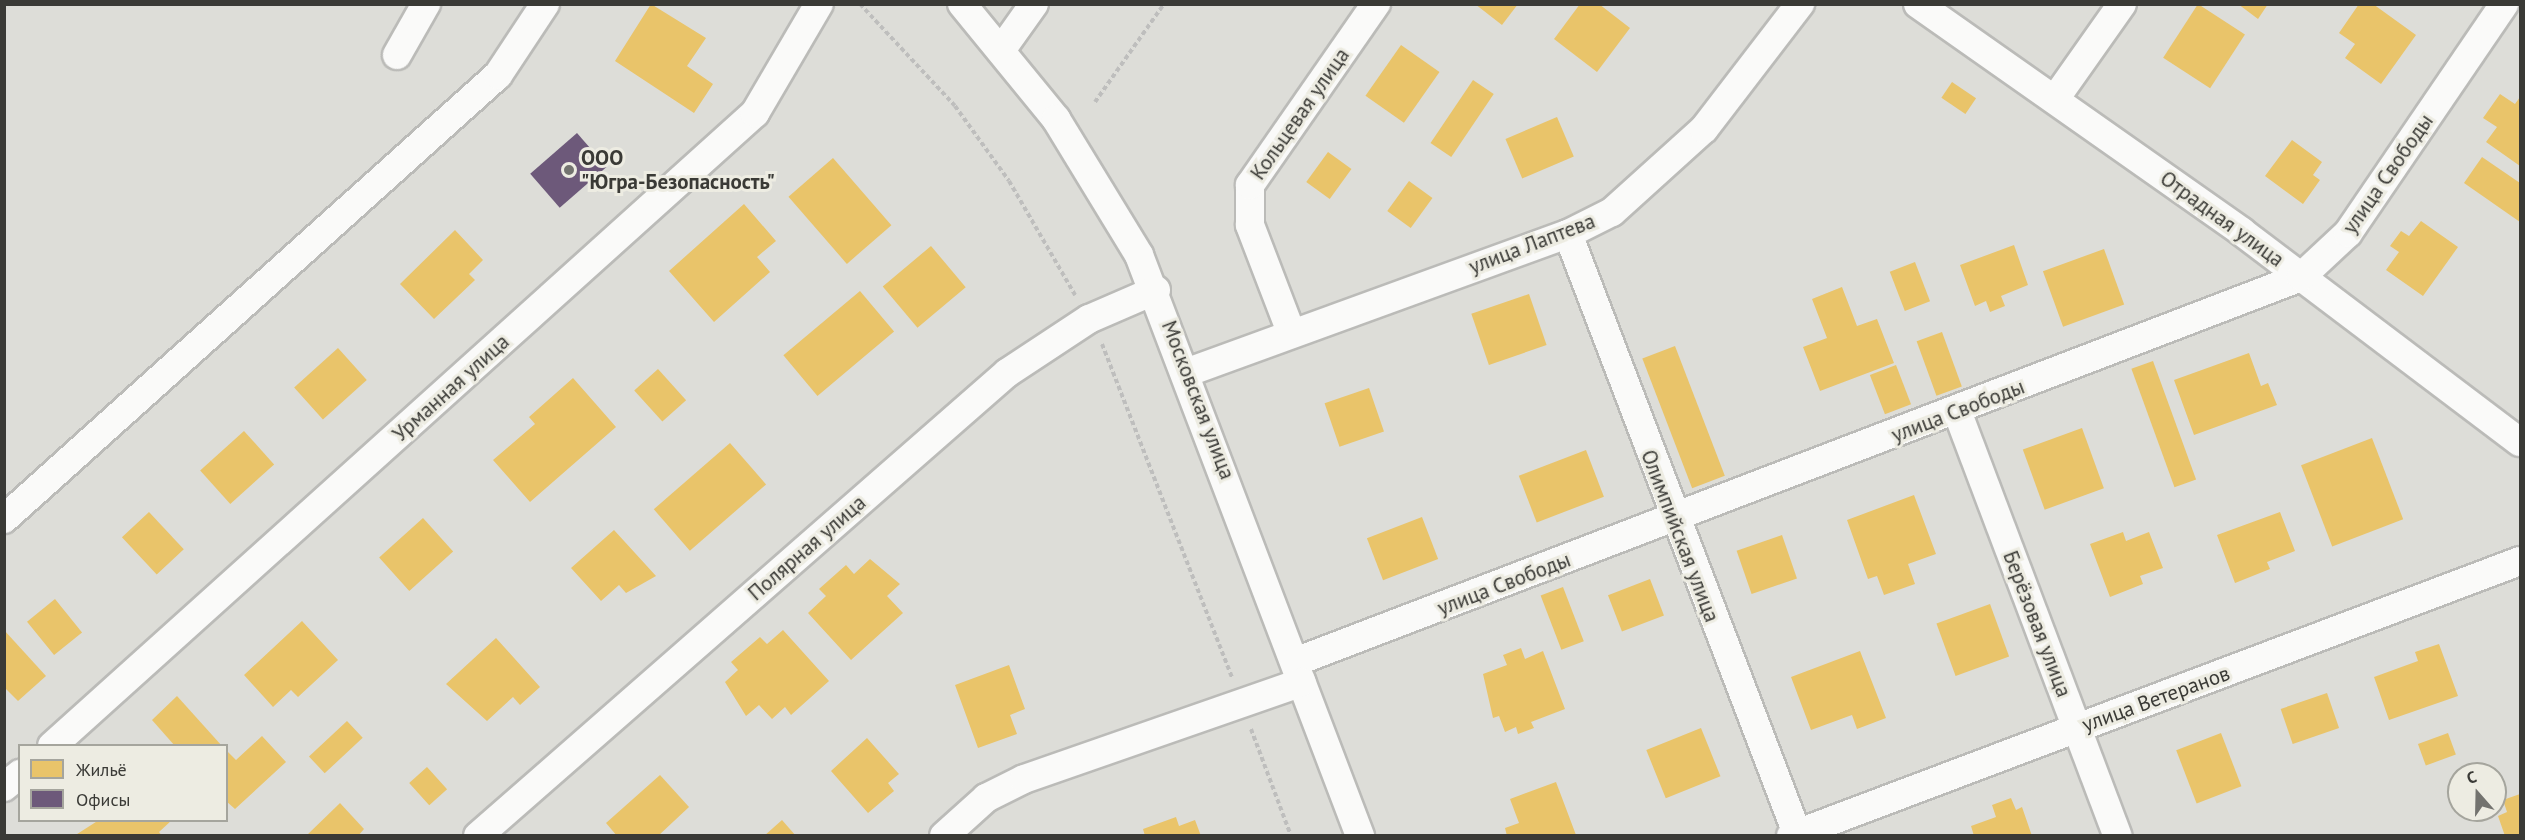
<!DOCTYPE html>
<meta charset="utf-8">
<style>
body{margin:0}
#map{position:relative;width:2525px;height:840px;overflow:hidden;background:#ddddd8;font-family:"PT Sans",sans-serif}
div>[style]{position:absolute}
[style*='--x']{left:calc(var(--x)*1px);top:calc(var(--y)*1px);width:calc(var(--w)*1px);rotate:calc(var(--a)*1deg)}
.homes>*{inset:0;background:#e9c46a;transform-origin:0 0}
.offices>*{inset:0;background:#6d597a;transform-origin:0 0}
.path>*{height:4px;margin-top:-2px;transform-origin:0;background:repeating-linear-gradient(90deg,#bebebd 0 4.5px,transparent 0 7.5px)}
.roads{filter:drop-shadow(2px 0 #bbbbb8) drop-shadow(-2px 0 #bbbbb8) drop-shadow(0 2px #bbbbb8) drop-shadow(0 -2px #bbbbb8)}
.minor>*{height:28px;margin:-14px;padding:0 14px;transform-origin:14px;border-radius:14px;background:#fafaf9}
.dots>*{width:16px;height:16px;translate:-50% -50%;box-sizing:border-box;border:3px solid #edece2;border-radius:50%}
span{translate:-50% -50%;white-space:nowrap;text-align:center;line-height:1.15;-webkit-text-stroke:6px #edece2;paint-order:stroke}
.street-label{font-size:21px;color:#3a3a36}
.poi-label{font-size:21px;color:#3a3a36;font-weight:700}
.left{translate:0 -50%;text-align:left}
.frame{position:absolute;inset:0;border:6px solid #3a3a36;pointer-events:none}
.legend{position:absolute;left:18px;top:744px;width:210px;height:78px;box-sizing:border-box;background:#edece2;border:2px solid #a5a59d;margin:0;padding:8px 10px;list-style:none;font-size:18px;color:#3a3a36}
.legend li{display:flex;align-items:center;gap:12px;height:30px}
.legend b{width:30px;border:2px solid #a5a59d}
.north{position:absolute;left:2447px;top:762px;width:60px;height:60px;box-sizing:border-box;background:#edece2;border:2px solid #a5a59d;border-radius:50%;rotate:340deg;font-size:16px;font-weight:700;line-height:24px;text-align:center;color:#3a3a36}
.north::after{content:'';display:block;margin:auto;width:21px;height:27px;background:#73736f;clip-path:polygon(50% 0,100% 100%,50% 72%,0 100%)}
</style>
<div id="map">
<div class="homes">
<div style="clip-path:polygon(651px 4px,706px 38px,687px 66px,713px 84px,694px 113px,615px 61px)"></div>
<div style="clip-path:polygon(1475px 4px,1518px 4px,1502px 25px)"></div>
<div style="clip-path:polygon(1580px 4px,1599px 4px,1630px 28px,1597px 72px,1554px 39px)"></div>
<div style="left:2198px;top:4px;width:56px;height:64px;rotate:33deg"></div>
<div style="clip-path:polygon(2238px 4px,2268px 4px,2258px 19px)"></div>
<div style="clip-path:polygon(2359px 4px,2373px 4px,2416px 35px,2381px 84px,2345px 58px,2355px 44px,2339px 33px)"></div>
<div style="left:1401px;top:45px;width:47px;height:62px;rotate:35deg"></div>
<div style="left:1473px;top:80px;width:25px;height:76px;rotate:34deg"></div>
<div style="left:1952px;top:82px;width:29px;height:19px;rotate:34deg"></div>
<div style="clip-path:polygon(2500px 94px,2515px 104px,2520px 97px,2520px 166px,2486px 142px,2497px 127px,2483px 118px)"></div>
<div style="left:1557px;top:117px;width:43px;height:56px;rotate:67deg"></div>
<div style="clip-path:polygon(2292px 140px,2322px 162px,2313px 175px,2320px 180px,2303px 204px,2265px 176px)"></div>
<div style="left:1328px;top:152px;width:29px;height:37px;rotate:36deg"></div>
<div style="clip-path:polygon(2482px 157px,2520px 183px,2520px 222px,2464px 183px)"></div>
<div style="left:833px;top:158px;width:89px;height:59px;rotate:49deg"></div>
<div style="left:1409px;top:181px;width:29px;height:37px;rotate:36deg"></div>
<div style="clip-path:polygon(744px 204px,776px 241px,757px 257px,770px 272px,714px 322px,669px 271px)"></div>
<div style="clip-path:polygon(2421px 221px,2458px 247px,2423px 296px,2386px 270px,2399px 252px,2390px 246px,2401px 231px,2409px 236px)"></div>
<div style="clip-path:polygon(455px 230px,483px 260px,469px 274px,475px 280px,434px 319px,400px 284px)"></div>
<div style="clip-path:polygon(2014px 245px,2028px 285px,2001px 296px,2005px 306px,1990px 312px,1986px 301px,1975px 306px,1960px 265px)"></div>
<div style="left:931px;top:246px;width:54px;height:63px;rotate:50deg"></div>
<div style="left:2104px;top:249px;width:59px;height:65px;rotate:70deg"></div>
<div style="left:1915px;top:262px;width:42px;height:27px;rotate:69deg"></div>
<div style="clip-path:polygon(1842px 287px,1857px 326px,1877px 319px,1894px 363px,1820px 391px,1803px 347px,1827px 338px,1812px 299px)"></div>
<div style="left:860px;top:291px;width:53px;height:100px;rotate:50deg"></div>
<div style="left:1529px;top:294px;width:54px;height:61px;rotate:71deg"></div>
<div style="left:1942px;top:332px;width:58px;height:27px;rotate:70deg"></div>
<div style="left:1675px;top:346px;width:139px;height:35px;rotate:69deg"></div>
<div style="left:338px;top:348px;width:43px;height:59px;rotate:48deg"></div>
<div style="clip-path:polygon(2249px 353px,2261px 386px,2268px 383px,2277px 405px,2194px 435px,2174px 380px)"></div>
<div style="left:2153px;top:361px;width:126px;height:23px;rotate:70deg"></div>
<div style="left:1896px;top:365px;width:42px;height:28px;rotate:69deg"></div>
<div style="left:658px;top:369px;width:42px;height:32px;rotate:48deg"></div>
<div style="clip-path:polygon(573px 378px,616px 427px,530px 502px,493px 460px,535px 424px,529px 417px)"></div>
<div style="left:1369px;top:388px;width:46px;height:47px;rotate:71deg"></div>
<div style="left:2082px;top:428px;width:64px;height:63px;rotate:70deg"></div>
<div style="left:244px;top:431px;width:45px;height:59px;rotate:48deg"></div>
<div style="left:2372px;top:438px;width:87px;height:76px;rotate:69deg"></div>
<div style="left:730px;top:443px;width:55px;height:101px;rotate:49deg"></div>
<div style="left:1586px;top:450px;width:50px;height:72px;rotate:69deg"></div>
<div style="clip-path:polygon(1914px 495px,1936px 554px,1908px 564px,1915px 584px,1884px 595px,1877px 576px,1868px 579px,1847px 520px)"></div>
<div style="left:149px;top:512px;width:51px;height:37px;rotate:47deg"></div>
<div style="clip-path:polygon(2280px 512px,2295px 551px,2267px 562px,2270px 569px,2235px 583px,2217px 535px)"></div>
<div style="left:1422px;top:517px;width:45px;height:59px;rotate:69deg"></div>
<div style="left:423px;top:518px;width:45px;height:59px;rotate:48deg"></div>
<div style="clip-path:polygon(614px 530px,656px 576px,626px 593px,619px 585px,601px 601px,571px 568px)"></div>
<div style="clip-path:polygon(2123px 532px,2126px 541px,2149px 532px,2163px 568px,2140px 576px,2143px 584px,2110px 597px,2090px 544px)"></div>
<div style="left:1782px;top:535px;width:46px;height:48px;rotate:71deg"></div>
<div style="clip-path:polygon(870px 559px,900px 584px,887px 596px,903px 613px,851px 660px,808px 613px,826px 596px,819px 589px,846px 565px,854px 574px)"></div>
<div style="left:1650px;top:579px;width:39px;height:45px;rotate:69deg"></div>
<div style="left:1563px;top:587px;width:58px;height:24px;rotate:69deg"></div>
<div style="left:55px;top:599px;width:43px;height:36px;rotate:51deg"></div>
<div style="left:1990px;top:604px;width:56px;height:57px;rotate:70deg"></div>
<div style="clip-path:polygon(302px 621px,338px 660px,298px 697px,291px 690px,273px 707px,244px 675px)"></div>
<div style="clip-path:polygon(4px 630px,46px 676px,18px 701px,4px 687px)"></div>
<div style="clip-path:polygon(783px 630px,829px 681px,791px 715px,785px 707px,772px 719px,759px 705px,746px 716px,725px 682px,738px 670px,731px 662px,760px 637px,767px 644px)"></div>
<div style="clip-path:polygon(496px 638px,540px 687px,520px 705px,513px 697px,487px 721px,446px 684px)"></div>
<div style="clip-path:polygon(2439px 644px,2458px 696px,2389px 720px,2374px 677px,2418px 661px,2415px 652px)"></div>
<div style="clip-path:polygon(1521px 648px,1525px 659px,1543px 651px,1565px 709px,1531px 722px,1534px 728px,1518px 734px,1516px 727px,1505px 732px,1499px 716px,1493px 718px,1483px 674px,1507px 665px,1503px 655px)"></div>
<div style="clip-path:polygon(1860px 651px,1886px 718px,1857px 729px,1852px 715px,1811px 730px,1791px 677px)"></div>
<div style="clip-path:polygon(1009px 665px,1025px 709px,1010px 715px,1017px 734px,978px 748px,955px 685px)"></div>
<div style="left:2327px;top:693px;width:37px;height:49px;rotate:71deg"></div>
<div style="clip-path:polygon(177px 696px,222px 746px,175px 746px,152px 720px)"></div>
<div style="left:347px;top:721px;width:23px;height:52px;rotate:47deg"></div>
<div style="left:1701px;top:728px;width:52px;height:59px;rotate:68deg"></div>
<div style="left:2221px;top:733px;width:57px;height:48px;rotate:69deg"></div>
<div style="left:2448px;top:733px;width:23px;height:32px;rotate:70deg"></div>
<div style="clip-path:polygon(262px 736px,286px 762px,235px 809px,226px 801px,226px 750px,236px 760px)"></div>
<div style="clip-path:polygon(867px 738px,899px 774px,888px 783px,894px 791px,868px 813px,831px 771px)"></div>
<div style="left:427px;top:767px;width:30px;height:24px;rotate:48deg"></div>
<div style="clip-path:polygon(660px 775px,689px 807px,658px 836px,617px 836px,606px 823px)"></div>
<div style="clip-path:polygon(1556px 782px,1576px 835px,1507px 836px,1505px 828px,1519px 823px,1510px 799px)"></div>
<div style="clip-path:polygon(2520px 794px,2520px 836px,2505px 836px,2498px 816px,2507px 812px,2503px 800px)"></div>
<div style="clip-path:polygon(2011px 798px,2016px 810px,2022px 807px,2032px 836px,1974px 836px,1971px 826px,1996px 817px,1992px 805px)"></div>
<div style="clip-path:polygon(340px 803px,364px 829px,358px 836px,306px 836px)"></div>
<div style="clip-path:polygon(1176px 817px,1179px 826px,1195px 820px,1201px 836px,1145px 836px,1143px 829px)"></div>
<div style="clip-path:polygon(99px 820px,172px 820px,159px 832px,162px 836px,74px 836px)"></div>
<div style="clip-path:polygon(782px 820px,796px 836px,764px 836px)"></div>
</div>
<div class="offices">
<div style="left:577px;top:133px;width:45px;height:62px;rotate:49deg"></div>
</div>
<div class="path">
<div style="--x:860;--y:4;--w:139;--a:47"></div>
<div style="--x:955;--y:106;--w:92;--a:54.2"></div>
<div style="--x:1009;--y:181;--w:132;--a:59.9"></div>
<div style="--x:1095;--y:102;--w:120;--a:-54.9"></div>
<div style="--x:1102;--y:344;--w:358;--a:68.7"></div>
<div style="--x:1251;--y:729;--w:114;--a:69.5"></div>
</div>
<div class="roads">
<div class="minor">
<div style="--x:962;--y:4;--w:149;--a:50.7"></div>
<div style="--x:1056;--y:119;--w:159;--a:58.6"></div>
<div style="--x:1139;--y:255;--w:622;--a:69.17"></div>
<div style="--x:1918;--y:4;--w:396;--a:35.1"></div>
<div style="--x:2242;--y:232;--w:348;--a:37.1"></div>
<div style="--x:1002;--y:49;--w:55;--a:-54.6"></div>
<div style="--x:397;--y:55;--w:59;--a:-60.4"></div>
<div style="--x:2055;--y:99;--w:116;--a:-54.8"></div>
<div style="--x:1568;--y:234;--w:644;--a:69.09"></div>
<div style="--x:1291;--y:332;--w:115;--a:-111"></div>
<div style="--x:1250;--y:225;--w:40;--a:-90"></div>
<div style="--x:1250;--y:185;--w:221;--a:-55.2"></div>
<div style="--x:1188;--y:372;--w:404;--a:-20"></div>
<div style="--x:1568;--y:234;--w:49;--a:-26.6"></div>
<div style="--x:1612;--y:212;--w:124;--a:-42.1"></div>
<div style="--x:1704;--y:129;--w:158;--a:-52.5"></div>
<div style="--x:1957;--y:411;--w:454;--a:69.3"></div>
<div style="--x:4;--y:519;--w:664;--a:-41.95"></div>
<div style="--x:498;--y:75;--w:85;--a:-56.5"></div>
<div style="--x:1295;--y:662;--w:1077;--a:-20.94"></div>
<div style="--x:2301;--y:277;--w:64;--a:-43.1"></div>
<div style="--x:2348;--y:233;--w:277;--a:-55.7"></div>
<div style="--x:52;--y:746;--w:946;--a:-42"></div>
<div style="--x:755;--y:113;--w:126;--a:-59.6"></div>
<div style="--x:4;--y:787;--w:21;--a:-39"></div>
<div style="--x:478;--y:836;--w:703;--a:-41.19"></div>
<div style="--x:1007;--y:373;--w:98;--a:-33.4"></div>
<div style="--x:1089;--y:319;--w:73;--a:-23.4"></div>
<div style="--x:944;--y:836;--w:57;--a:-42.1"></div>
<div style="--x:986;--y:798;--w:42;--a:-26.6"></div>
<div style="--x:1024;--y:779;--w:294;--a:-19.2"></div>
<div style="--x:1791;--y:836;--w:779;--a:-20.67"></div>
</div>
</div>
<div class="dots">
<div style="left:569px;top:170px;background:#73736f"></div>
</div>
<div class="street-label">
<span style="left:1300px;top:114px;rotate:-55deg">Кольцевая улица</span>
<span style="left:2388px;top:174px;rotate:-55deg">улица Свободы</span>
<span style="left:2222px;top:219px;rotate:36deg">Отрадная улица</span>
<span style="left:1532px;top:244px;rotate:-21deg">улица Лаптева</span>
<span style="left:451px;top:388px;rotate:-42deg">Урманная улица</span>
<span style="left:1198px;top:400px;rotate:69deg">Московская улица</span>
<span style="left:1958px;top:411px;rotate:-21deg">улица Свободы</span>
<span style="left:1680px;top:536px;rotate:69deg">Олимпийская улица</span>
<span style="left:807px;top:548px;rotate:-41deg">Полярная улица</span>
<span style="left:1504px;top:584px;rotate:-21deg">улица Свободы</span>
<span style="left:2037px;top:624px;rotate:69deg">Берёзовая улица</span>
<span style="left:2156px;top:699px;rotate:-20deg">улица Ветеранов</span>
</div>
<div class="poi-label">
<span class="left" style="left:581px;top:170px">ООО<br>"Югра-Безопасность"</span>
</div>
<div class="frame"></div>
<ul class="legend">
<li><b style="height:16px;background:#e9c46a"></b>Жильё</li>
<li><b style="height:16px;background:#6d597a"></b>Офисы</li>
</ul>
<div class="north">С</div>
</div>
